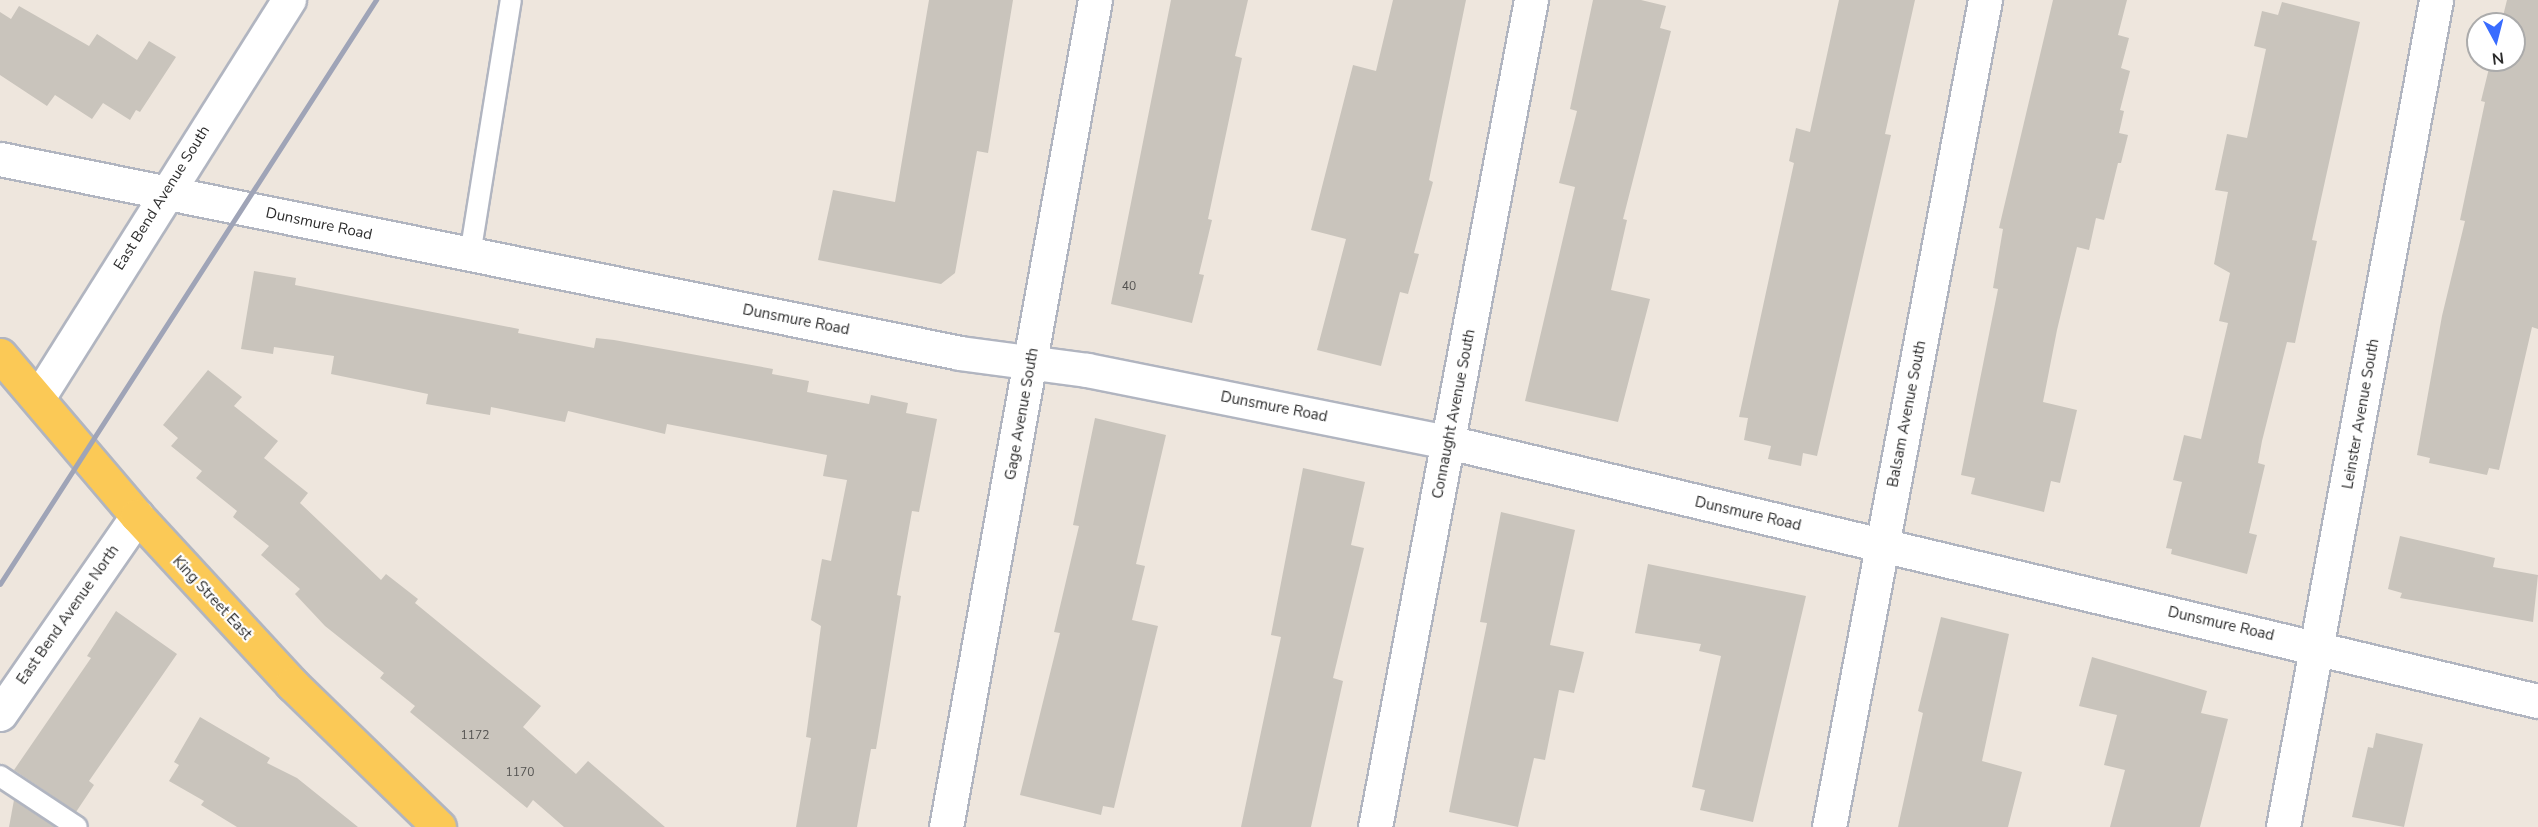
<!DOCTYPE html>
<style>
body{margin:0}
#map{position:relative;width:2538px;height:827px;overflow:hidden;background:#eee6dd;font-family:"Nunito Sans",sans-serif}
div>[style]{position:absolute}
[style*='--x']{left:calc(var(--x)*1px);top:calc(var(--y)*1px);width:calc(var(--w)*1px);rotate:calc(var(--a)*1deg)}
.building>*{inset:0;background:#c9c4bc}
.roads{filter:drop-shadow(2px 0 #b1b5c0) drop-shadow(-2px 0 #b1b5c0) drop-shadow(0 2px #b1b5c0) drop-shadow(0 -2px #b1b5c0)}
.lane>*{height:20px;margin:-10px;padding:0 10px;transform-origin:10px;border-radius:10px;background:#fff}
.street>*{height:33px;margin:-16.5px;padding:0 16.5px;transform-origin:16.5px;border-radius:16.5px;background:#fff}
.secondary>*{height:33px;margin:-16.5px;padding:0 16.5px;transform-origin:16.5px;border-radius:16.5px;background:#fff}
.primary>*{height:33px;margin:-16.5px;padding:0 16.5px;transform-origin:16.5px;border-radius:16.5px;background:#fbc956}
.rail>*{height:4.5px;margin:-2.25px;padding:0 2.25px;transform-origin:2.25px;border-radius:2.25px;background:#9fa4b7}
span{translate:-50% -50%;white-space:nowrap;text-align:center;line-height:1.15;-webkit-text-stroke:4.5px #fff;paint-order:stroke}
.number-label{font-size:12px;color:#535250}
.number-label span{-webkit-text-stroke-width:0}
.street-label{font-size:15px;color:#2c2c2c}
.north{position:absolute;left:2466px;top:12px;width:60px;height:60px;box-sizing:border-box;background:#fff;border:2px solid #ababab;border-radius:50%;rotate:173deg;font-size:16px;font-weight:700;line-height:24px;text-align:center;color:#2c2c2c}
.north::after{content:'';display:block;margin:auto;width:21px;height:27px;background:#396cff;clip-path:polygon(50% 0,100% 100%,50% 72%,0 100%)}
</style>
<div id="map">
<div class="building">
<div style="clip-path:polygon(929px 0,1013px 0,988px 153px,977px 151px,955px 273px,941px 284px,818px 260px,833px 190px,895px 202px)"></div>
<div style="clip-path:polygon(1171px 0,1248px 0,1235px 56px,1242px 58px,1208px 219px,1212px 220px,1199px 274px,1204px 275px,1192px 323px,1111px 304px)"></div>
<div style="clip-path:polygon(1393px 0,1466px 0,1429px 180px,1433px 182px,1414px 253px,1419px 254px,1408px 294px,1400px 292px,1381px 366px,1317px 350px,1346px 239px,1311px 230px,1353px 65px,1376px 71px)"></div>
<div style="clip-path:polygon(1593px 0,1641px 0,1666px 6px,1660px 28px,1671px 31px,1623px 219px,1627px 220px,1611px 290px,1650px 299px,1618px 422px,1525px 401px,1575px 187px,1559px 183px,1577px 111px,1570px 109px)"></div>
<div style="clip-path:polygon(1839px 0,1915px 0,1885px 134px,1891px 135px,1817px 456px,1803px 453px,1801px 466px,1768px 459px,1771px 446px,1744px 440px,1748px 418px,1739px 417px,1794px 163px,1789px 161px,1796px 128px,1810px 132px)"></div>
<div style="clip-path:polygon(2053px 0,2127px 0,2118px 35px,2129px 38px,2121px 68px,2130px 71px,2120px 110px,2124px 111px,2119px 133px,2128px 135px,2121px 163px,2118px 163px,2104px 220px,2096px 218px,2089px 250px,2077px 247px,2057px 330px,2043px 402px,2077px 410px,2060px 483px,2051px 481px,2044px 512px,1971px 494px,1975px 478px,1961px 475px,1998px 289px,1993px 288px,2003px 229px,1999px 228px)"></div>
<div style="clip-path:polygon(2507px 0,2538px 0,2538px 329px,2532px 327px,2499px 470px,2489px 468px,2487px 475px,2429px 463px,2430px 458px,2417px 455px,2442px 316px,2465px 221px,2460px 220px,2485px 102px,2481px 101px,2491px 60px,2514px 60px,2514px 24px,2501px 24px)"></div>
<div style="clip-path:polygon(2282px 2px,2360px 22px,2312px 240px,2317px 241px,2295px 343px,2287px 342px,2262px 441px,2258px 463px,2265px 465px,2249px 533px,2257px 535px,2247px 574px,2171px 554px,2172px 549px,2166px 548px,2182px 482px,2173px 480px,2184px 435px,2201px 439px,2228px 323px,2219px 321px,2230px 273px,2214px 264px,2228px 192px,2215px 190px,2227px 134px,2247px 138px,2266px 49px,2254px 46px,2262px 11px,2278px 15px)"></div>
<div style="clip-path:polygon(19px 6px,89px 46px,97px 34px,137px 60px,149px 41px,176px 57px,140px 112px,136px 110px,130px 120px,103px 103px,92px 119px,55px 95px,47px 106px,0 75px,0 12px,11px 19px)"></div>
<div style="clip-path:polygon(254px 271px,296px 278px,295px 285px,519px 329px,518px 333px,594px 348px,596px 338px,614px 340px,773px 369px,772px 374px,809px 381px,807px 392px,869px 404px,871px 395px,908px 403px,906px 413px,937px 419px,919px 512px,912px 511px,897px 595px,901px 596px,885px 695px,876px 749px,871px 749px,857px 827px,796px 827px,811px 738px,806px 737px,821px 626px,811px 620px,822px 559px,831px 561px,847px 480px,823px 476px,827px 455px,667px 424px,665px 434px,568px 411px,565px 422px,491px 407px,490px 415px,426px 404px,428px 394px,331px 374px,334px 356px,274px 347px,273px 354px,241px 349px)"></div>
<div style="clip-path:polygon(208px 370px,242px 397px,234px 406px,278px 441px,264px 458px,308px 493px,300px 503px,381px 580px,386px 574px,418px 599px,415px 603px,541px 706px,523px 727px,576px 774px,588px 761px,665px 827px,564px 827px,533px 800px,527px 808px,410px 712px,415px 706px,380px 678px,384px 673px,325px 626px,295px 594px,300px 589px,261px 555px,269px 546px,233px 517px,237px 511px,196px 478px,202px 471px,171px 446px,178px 438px,163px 425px)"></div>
<div style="clip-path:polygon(1095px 418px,1166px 435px,1136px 564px,1145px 566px,1132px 620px,1158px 626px,1114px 808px,1103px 806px,1101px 815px,1020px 795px,1060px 633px,1054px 632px,1079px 526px,1073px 525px)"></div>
<div style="clip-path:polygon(1303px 468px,1365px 482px,1351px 545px,1364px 548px,1333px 678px,1343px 681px,1311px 827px,1241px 827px,1281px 637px,1271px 635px)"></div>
<div style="clip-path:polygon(1501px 512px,1575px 530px,1550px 645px,1584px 652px,1574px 693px,1559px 690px,1545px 760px,1534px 758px,1518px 827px,1449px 812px,1487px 623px,1480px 622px)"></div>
<div style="clip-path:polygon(2400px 536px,2495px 558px,2493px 567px,2538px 575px,2533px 622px,2400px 598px,2402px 593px,2388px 589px)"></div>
<div style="clip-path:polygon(1648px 564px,1806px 596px,1753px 822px,1700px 810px,1705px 790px,1692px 787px,1721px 656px,1699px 651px,1701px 644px,1635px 633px)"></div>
<div style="clip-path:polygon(116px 611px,177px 654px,89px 781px,94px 785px,76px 812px,14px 770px,91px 658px,87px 656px)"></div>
<div style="clip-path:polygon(1941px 617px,2009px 634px,1982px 761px,2022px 772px,2008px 827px,1898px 827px,1923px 713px,1918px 711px)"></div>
<div style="clip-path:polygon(2092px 657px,2207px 691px,2201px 713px,2228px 719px,2200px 827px,2110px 827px,2125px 770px,2104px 765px,2117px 715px,2079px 706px)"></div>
<div style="clip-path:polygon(200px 717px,270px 758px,267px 763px,297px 778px,358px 827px,237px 827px,201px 805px,204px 801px,169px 781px,179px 765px,174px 762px)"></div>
<div style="clip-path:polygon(2376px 733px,2423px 744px,2404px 827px,2352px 817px,2368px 747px,2373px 748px)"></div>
<div style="clip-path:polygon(14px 800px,55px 827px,9px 827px)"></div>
</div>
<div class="roads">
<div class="lane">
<div style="--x:470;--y:255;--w:258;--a:-80.9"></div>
<div style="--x:0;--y:776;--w:92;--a:33.5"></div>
</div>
<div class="street">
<div style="--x:0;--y:159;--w:979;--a:11.42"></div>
<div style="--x:960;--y:353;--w:128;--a:7.6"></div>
<div style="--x:1087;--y:370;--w:368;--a:11.3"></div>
<div style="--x:1448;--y:442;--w:1120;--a:13.37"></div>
<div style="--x:38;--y:398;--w:471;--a:-57.8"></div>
<div style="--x:0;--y:714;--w:241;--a:-55.3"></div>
<div style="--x:1375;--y:827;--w:842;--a:-79.32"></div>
<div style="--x:1829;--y:827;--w:842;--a:-79.32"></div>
<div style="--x:2283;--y:827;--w:841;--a:-79.52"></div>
</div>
<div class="secondary">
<div style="--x:946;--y:827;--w:840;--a:-79.79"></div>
</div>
<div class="primary">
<div style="--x:0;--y:355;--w:211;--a:49.6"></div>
<div style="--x:137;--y:516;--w:229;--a:47.3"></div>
<div style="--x:292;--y:684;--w:205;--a:44.2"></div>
</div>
</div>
<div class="rail">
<div style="--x:0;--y:584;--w:695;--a:-57.23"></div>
</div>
<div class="number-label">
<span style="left:1129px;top:287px">40</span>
<span style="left:475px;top:736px">1172</span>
<span style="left:520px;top:773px">1170</span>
</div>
<div class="street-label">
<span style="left:162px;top:198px;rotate:-58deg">East Bend Avenue South</span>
<span style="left:319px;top:224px;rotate:12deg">Dunsmure Road</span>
<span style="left:796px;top:320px;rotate:11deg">Dunsmure Road</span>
<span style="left:1274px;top:407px;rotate:11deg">Dunsmure Road</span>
<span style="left:1022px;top:414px;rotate:-80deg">Gage Avenue South</span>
<span style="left:1454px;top:414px;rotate:-79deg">Connaught Avenue South</span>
<span style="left:1907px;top:414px;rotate:-79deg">Balsam Avenue South</span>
<span style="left:2361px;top:414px;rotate:-80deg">Leinster Avenue South</span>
<span style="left:1748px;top:514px;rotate:13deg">Dunsmure Road</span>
<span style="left:212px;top:598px;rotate:47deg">King Street East</span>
<span style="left:68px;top:615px;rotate:-55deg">East Bend Avenue North</span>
<span style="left:2221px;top:624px;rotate:13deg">Dunsmure Road</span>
</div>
<div class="north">N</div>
</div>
